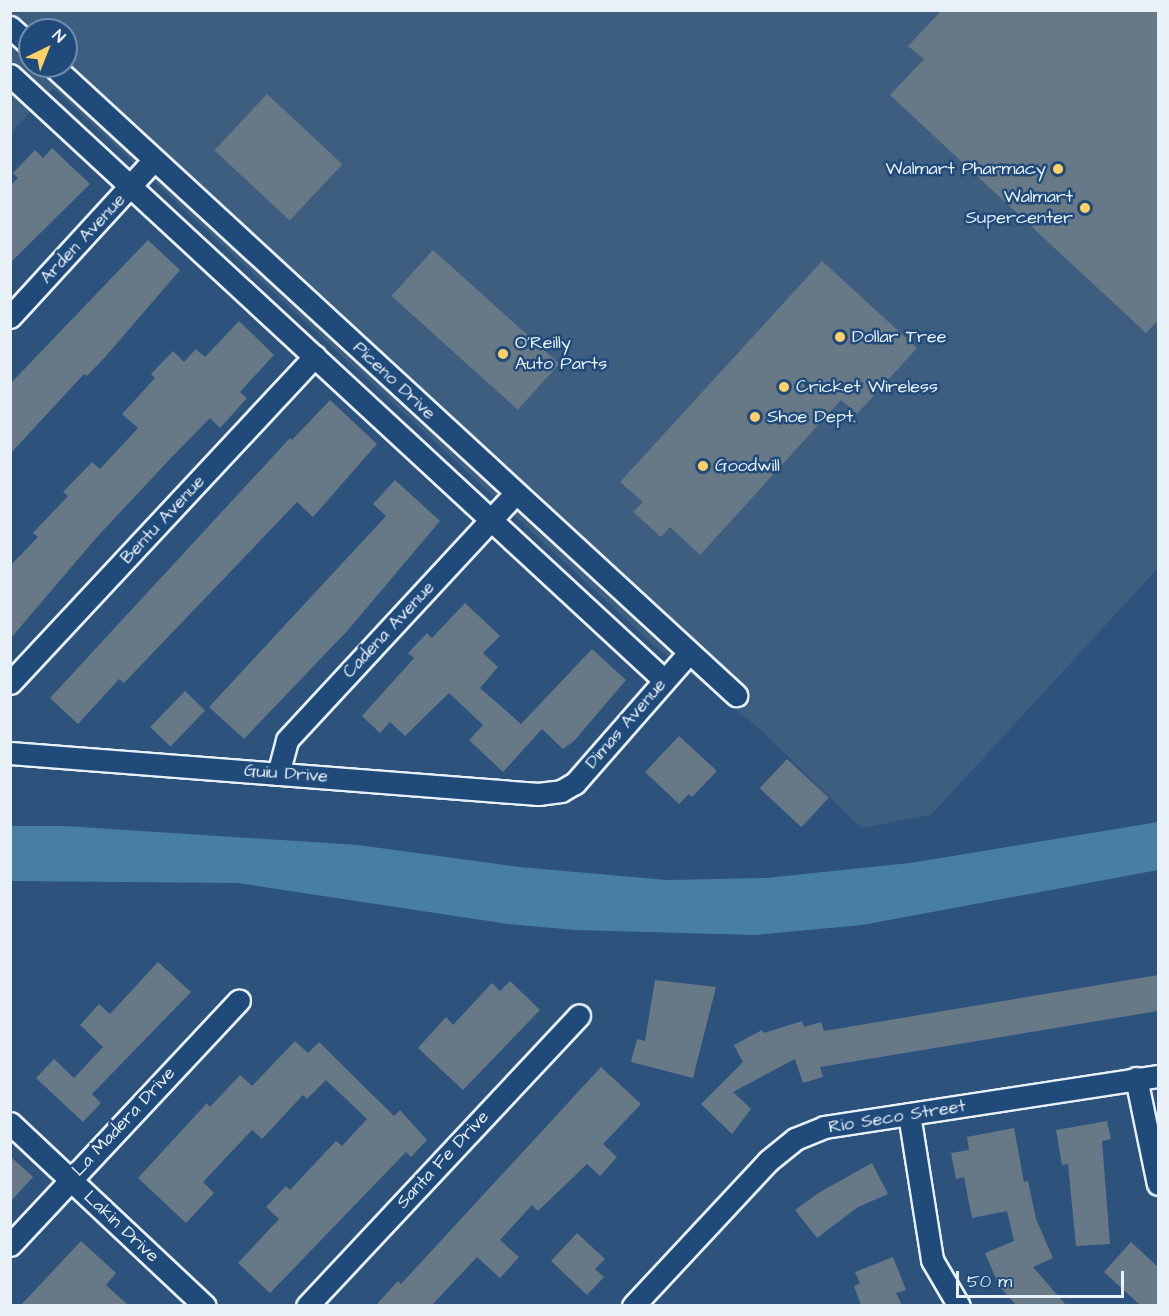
<!DOCTYPE html>
<style>
body{margin:0}
#map{position:relative;width:1169px;height:1316px;overflow:hidden;background:#2d537d;font-family:"Architects Daughter",sans-serif}
div>[style]{position:absolute}
[style*='--x']{left:calc(var(--x)*1px);top:calc(var(--y)*1px);width:calc(var(--w)*1px);rotate:calc(var(--a)*1deg)}
.built>*{inset:0;background:#3e5e80}
.water>*{inset:0;background:#477ea4}
.building>*{inset:0;background:#677887;transform-origin:0 0}
.roads{filter:drop-shadow(2px 0 #e8f1f8) drop-shadow(-2px 0 #e8f1f8) drop-shadow(0 2px #e8f1f8) drop-shadow(0 -2px #e8f1f8)}
.minor>*{height:21px;margin:-10.5px;padding:0 10.5px;transform-origin:10.5px;border-radius:10.5px;background:#1f4a7a}
.dots>*{width:16px;height:16px;translate:-50% -50%;box-sizing:border-box;border:3px solid #1f4a7a;border-radius:50%}
span{translate:-50% -50%;white-space:nowrap;text-align:center;line-height:1.15;-webkit-text-stroke:5px #1f4a7a;paint-order:stroke}
.poi-label{font-size:18px;color:#e8f1f8}
.right{translate:-100% -50%;text-align:right}
.left{translate:0 -50%;text-align:left}
.street-label{font-size:18px;color:#e8f1f8}
.frame{position:absolute;inset:0;border:12px solid #e8f1f8;pointer-events:none}
.north{position:absolute;left:18px;top:18px;width:60px;height:60px;box-sizing:border-box;background:#1f4a7a;border:2px solid #6f8dac;border-radius:50%;rotate:43deg;font-size:16px;font-weight:700;line-height:24px;text-align:center;color:#e8f1f8}
.north::after{content:'';display:block;margin:auto;width:21px;height:27px;background:#ffd166;clip-path:polygon(50% 0,100% 100%,50% 72%,0 100%)}
.scale{position:absolute;left:956px;top:1271px;width:168px;height:27px;box-sizing:border-box;border:3px solid #e8f1f8;border-top:0;padding-left:8px;font-size:18px;line-height:21px;white-space:nowrap;color:#e8f1f8;-webkit-text-stroke:4px #1f4a7a;paint-order:stroke}
</style>
<div id="map">
<div class="built">
<div style="clip-path:polygon(evenodd,11px 11px,1158px 11px,1158px 568px,931px 815px,861px 828px,760px 729px,656px 647px,53px 88px,11px 133px,11px 11px,30px 30px,66px 30px,66px 66px,30px 66px,30px 30px)"></div>
</div>
<div class="water">
<div style="clip-path:polygon(1158px 822px,1158px 870px,862px 925px,755px 935px,575px 930px,508px 924px,238px 883px,11px 881px,11px 826px,65px 826px,358px 845px,519px 867px,667px 880px,766px 878px,910px 863px)"></div>
</div>
<div class="building">
<div style="clip-path:polygon(942px 10px,1158px 10px,1158px 320px,1146px 333px,890px 95px,924px 59px,908px 46px)"></div>
<div style="left:267px;top:94px;width:103px;height:77px;rotate:43deg"></div>
<div style="clip-path:polygon(52px 148px,90px 184px,10px 263px,10px 186px,18px 178px,13px 173px,35px 150px,43px 158px)"></div>
<div style="clip-path:polygon(148px 240px,180px 270px,106px 356px,87px 376px,84px 374px,10px 454px,10px 384px)"></div>
<div style="left:433px;top:250px;width:170px;height:62px;rotate:42deg"></div>
<div style="clip-path:polygon(822px 261px,917px 348px,857px 414px,841px 400px,700px 555px,670px 527px,661px 537px,633px 512px,643px 502px,620px 482px)"></div>
<div style="clip-path:polygon(239px 321px,274px 355px,240px 392px,247px 398px,220px 428px,210px 418px,170px 459px,97px 537px,10px 639px,10px 566px,38px 537px,33px 533px,68px 496px,63px 492px,92px 462px,100px 469px,138px 428px,122px 414px,155px 378px,151px 374px,173px 351px,184px 362px,196px 349px,205px 357px)"></div>
<div style="clip-path:polygon(330px 400px,377px 444px,313px 517px,297px 502px,124px 683px,119px 679px,78px 724px,50px 698px,290px 438px,292px 440px)"></div>
<div style="clip-path:polygon(395px 480px,440px 521px,348px 630px,244px 739px,209px 707px,386px 516px,373px 504px)"></div>
<div style="clip-path:polygon(465px 603px,500px 636px,483px 653px,498px 667px,480px 688px,521px 724px,592px 649px,626px 680px,574px 741px,563px 749px,542px 729px,503px 772px,469px 740px,483px 725px,449px 693px,405px 736px,390px 722px,380px 733px,362px 716px,414px 658px,408px 653px,427px 633px,432px 638px)"></div>
<div style="left:185px;top:691px;width:28px;height:50px;rotate:44deg"></div>
<div style="clip-path:polygon(679px 736px,717px 771px,692px 797px,689px 794px,679px 804px,645px 772px)"></div>
<div style="left:787px;top:759px;width:57px;height:40px;rotate:43deg"></div>
<div style="clip-path:polygon(158px 962px,191px 992px,92px 1094px,101px 1103px,83px 1122px,36px 1078px,54px 1059px,74px 1078px,103px 1047px,80px 1025px,99px 1004px,110px 1014px)"></div>
<div style="clip-path:polygon(1158px 975px,1158px 1011px,820px 1067px,823px 1077px,803px 1083px,795px 1059px,733px 1092px,751px 1109px,732px 1134px,701px 1104px,743px 1062px,734px 1045px,762px 1030px,764px 1033px,802px 1021px,804px 1027px,821px 1022px,824px 1031px)"></div>
<div style="clip-path:polygon(655px 980px,716px 987px,693px 1078px,631px 1062px,637px 1039px,645px 1041px)"></div>
<div style="clip-path:polygon(510px 981px,540px 1010px,463px 1090px,418px 1048px,446px 1017px,453px 1025px,492px 983px,500px 991px)"></div>
<div style="clip-path:polygon(295px 1041px,308px 1053px,319px 1042px,394px 1116px,400px 1110px,427px 1140px,411px 1157px,406px 1152px,270px 1293px,238px 1263px,279px 1219px,266px 1207px,286px 1186px,290px 1190px,336px 1141px,342px 1146px,367px 1119px,326px 1080px,307px 1099px,303px 1095px,262px 1139px,252px 1130px,203px 1182px,214px 1193px,186px 1223px,138px 1178px,207px 1103px,210px 1107px,240px 1075px,252px 1086px)"></div>
<div style="clip-path:polygon(601px 1067px,641px 1104px,603px 1144px,617px 1157px,600px 1176px,587px 1164px,538px 1211px,532px 1205px,500px 1240px,519px 1257px,500px 1278px,477px 1257px,432px 1305px,376px 1305px,398px 1281px,401px 1284px)"></div>
<div style="clip-path:polygon(1107px 1121px,1111px 1139px,1102px 1141px,1110px 1244px,1076px 1246px,1068px 1164px,1062px 1165px,1056px 1130px)"></div>
<div style="clip-path:polygon(1014px 1128px,1024px 1182px,1028px 1181px,1036px 1219px,1053px 1258px,1033px 1267px,1066px 1305px,1016px 1305px,999px 1286px,985px 1253px,1014px 1241px,1007px 1211px,972px 1218px,964px 1177px,956px 1179px,951px 1153px,969px 1150px,967px 1137px)"></div>
<div style="clip-path:polygon(10px 1156px,33px 1177px,10px 1202px)"></div>
<div style="clip-path:polygon(872px 1163px,888px 1194px,858px 1207px,817px 1238px,795px 1210px,820px 1192px)"></div>
<div style="clip-path:polygon(577px 1233px,605px 1259px,595px 1269px,604px 1277px,587px 1295px,551px 1261px)"></div>
<div style="clip-path:polygon(81px 1241px,116px 1273px,106px 1285px,128px 1305px,21px 1305px)"></div>
<div style="clip-path:polygon(1131px 1242px,1158px 1267px,1158px 1305px,1140px 1305px,1104px 1272px)"></div>
<div style="clip-path:polygon(893px 1257px,906px 1290px,896px 1293px,902px 1305px,861px 1305px,854px 1286px,860px 1283px,855px 1272px)"></div>
</div>
<div class="roads">
<div class="minor">
<div style="--x:10;--y:27;--w:27;--a:42"></div>
<div style="--x:53;--y:66;--w:929;--a:42.64"></div>
<div style="--x:10;--y:75;--w:891;--a:42.77"></div>
<div style="--x:10;--y:317;--w:213;--a:-47.5"></div>
<div style="--x:10;--y:683;--w:447;--a:-47"></div>
<div style="--x:10;--y:753;--w:530;--a:4.44"></div>
<div style="--x:538;--y:794;--w:23;--a:-7"></div>
<div style="--x:561;--y:791;--w:16;--a:-30"></div>
<div style="--x:575;--y:783;--w:173;--a:-48.8"></div>
<div style="--x:278;--y:774;--w:35;--a:-75"></div>
<div style="--x:287;--y:740;--w:335;--a:-47.2"></div>
<div style="--x:1136;--y:1078;--w:108;--a:78.3"></div>
<div style="--x:909;--y:1114;--w:148;--a:81"></div>
<div style="--x:932;--y:1260;--w:53;--a:59.6"></div>
<div style="--x:10;--y:1123;--w:267;--a:43.2"></div>
<div style="--x:10;--y:1245;--w:335;--a:-46.9"></div>
<div style="--x:307;--y:1306;--w:398;--a:-46.9"></div>
<div style="--x:633;--y:1306;--w:198;--a:-47"></div>
<div style="--x:768;--y:1161;--w:35;--a:-39"></div>
<div style="--x:795;--y:1139;--w:31;--a:-22"></div>
<div style="--x:824;--y:1127;--w:338;--a:-8.7"></div>
</div>
</div>
<div class="dots">
<div style="left:1058px;top:169px;background:#ffd166"></div>
<div style="left:1085px;top:208px;background:#ffd166"></div>
<div style="left:840px;top:337px;background:#ffd166"></div>
<div style="left:503px;top:354px;background:#ffd166"></div>
<div style="left:784px;top:387px;background:#ffd166"></div>
<div style="left:755px;top:417px;background:#ffd166"></div>
<div style="left:703px;top:466px;background:#ffd166"></div>
</div>
<div class="poi-label">
<span class="right" style="left:1046px;top:169px">Walmart Pharmacy</span>
<span class="right" style="left:1073px;top:208px">Walmart<br>Supercenter</span>
<span class="left" style="left:852px;top:337px">Dollar Tree</span>
<span class="left" style="left:515px;top:354px">O'Reilly<br>Auto Parts</span>
<span class="left" style="left:796px;top:387px">Cricket Wireless</span>
<span class="left" style="left:767px;top:417px">Shoe Dept.</span>
<span class="left" style="left:715px;top:466px">Goodwill</span>
</div>
<div class="street-label">
<span style="left:83px;top:239px;rotate:-47deg">Arden Avenue</span>
<span style="left:394px;top:381px;rotate:43deg">Piceno Drive</span>
<span style="left:163px;top:520px;rotate:-47deg">Bentu Avenue</span>
<span style="left:389px;top:630px;rotate:-47deg">Cadena Avenue</span>
<span style="left:626px;top:724px;rotate:-49deg">Dimas Avenue</span>
<span style="left:286px;top:774px;rotate:4deg">Guiu Drive</span>
<span style="left:897px;top:1117px;rotate:-9deg">Rio Seco Street</span>
<span style="left:124px;top:1122px;rotate:-47deg">La Madera Drive</span>
<span style="left:443px;top:1160px;rotate:-47deg">Santa Fe Drive</span>
<span style="left:121px;top:1227px;rotate:43deg">Lakin Drive</span>
</div>
<div class="frame"></div>
<div class="north">N</div>
<div class="scale">50 m</div>
</div>
